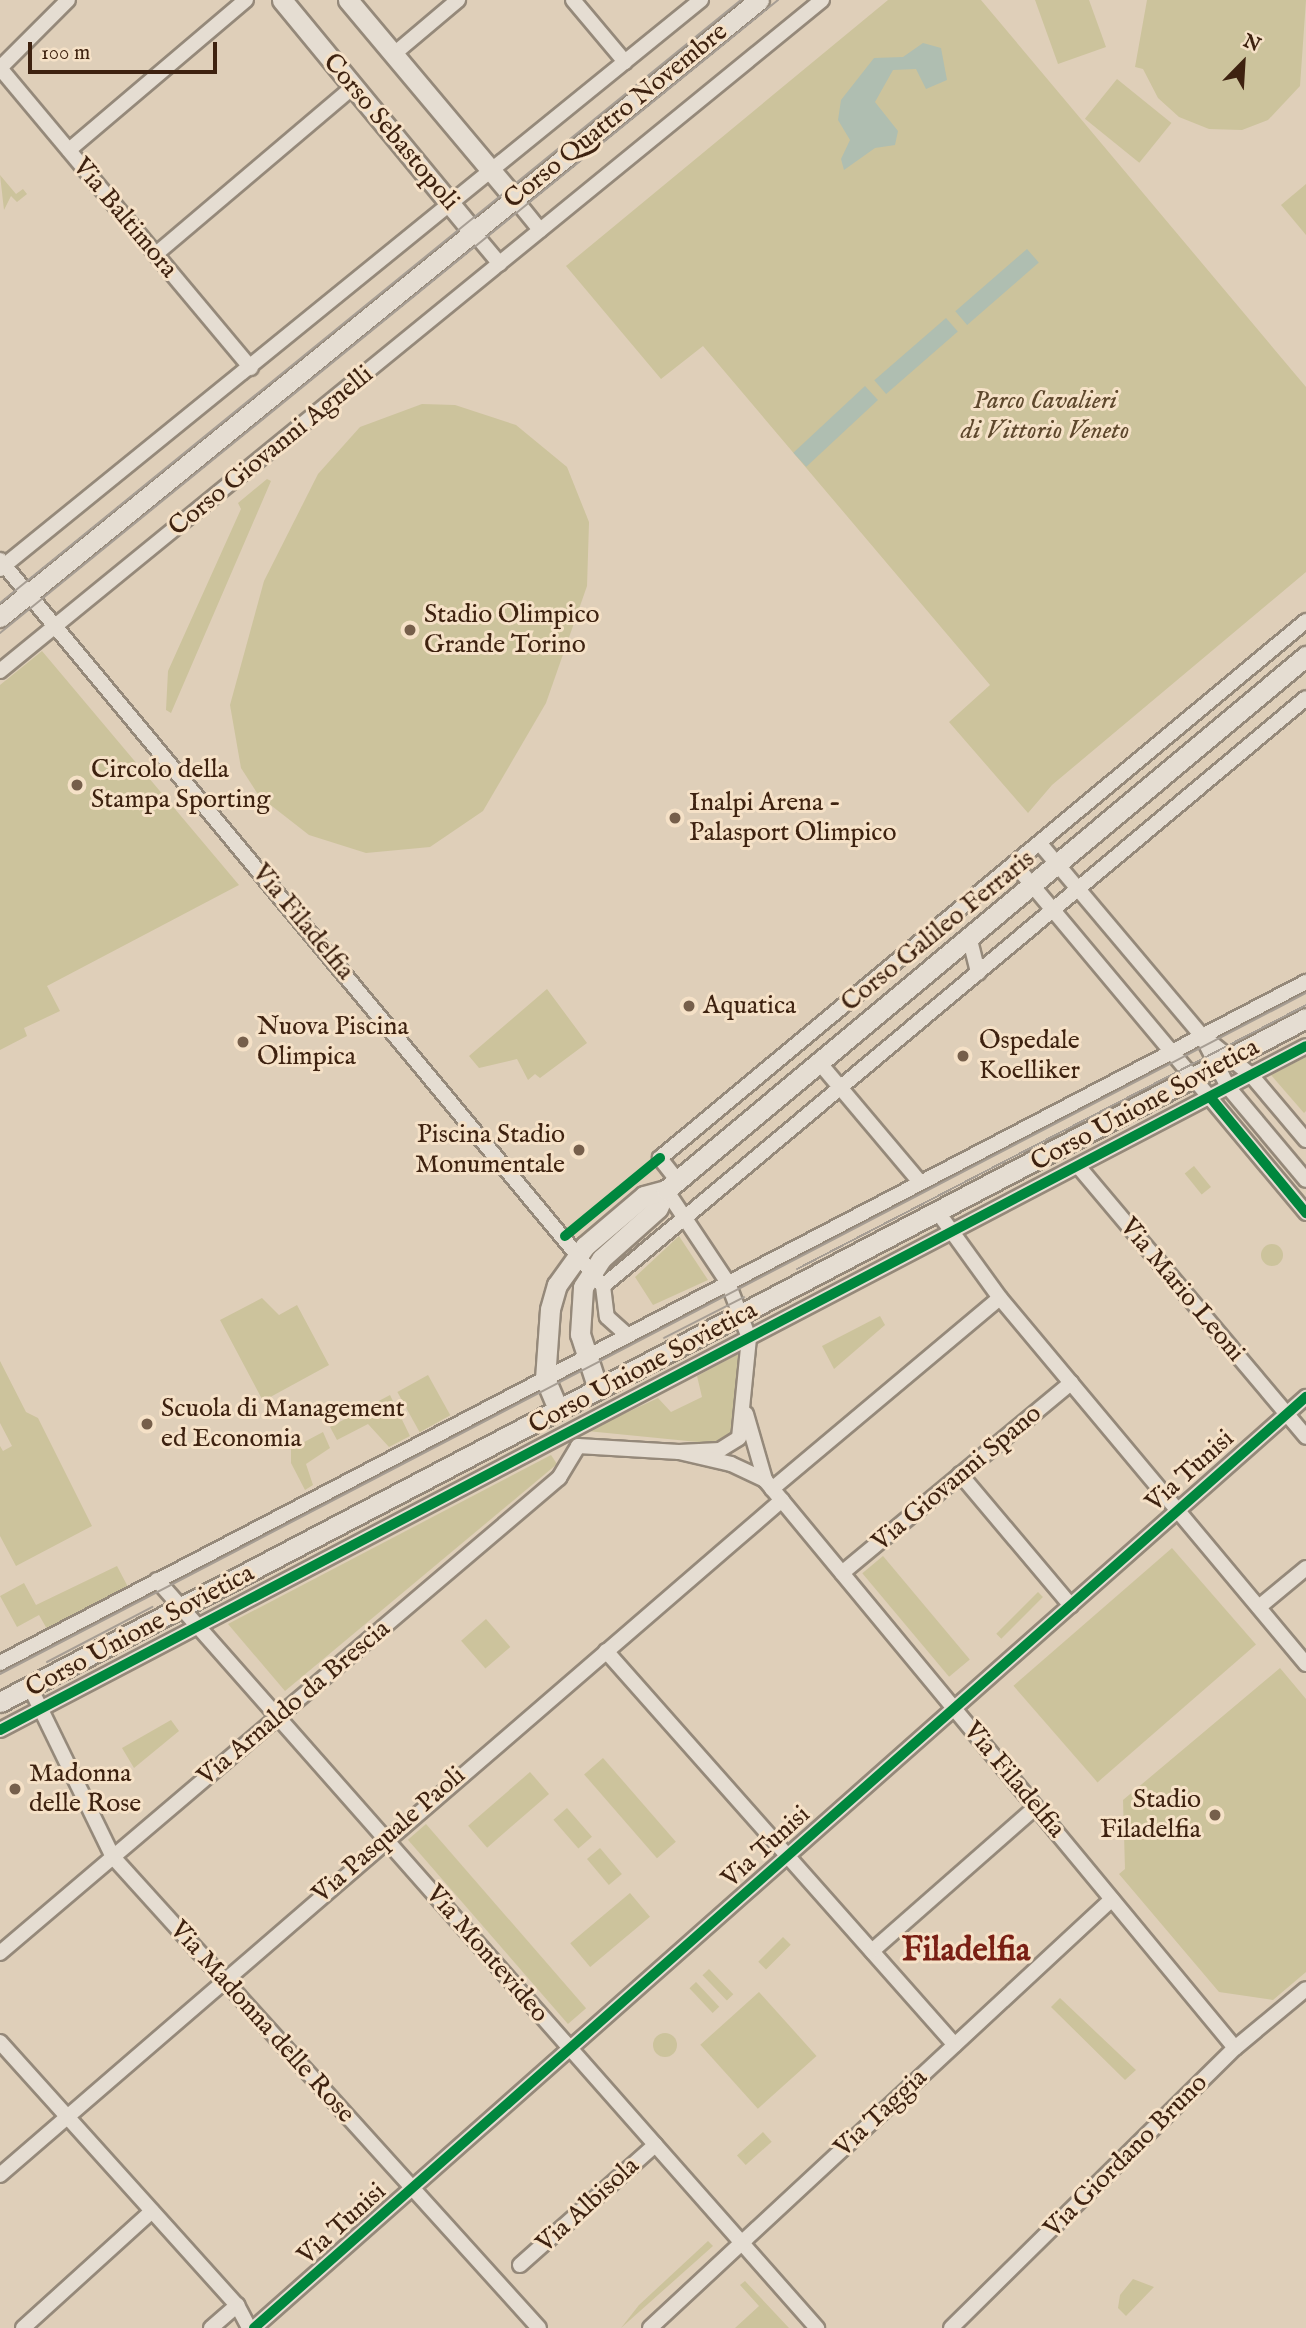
<!DOCTYPE html>
<style>
body{margin:0}
#map{position:relative;width:1306px;height:2328px;overflow:hidden;background:#dfcfb9;font-family:"IM FELL English",serif}
div>[style]{position:absolute}
[style*='--x']{left:calc(var(--x)*1px);top:calc(var(--y)*1px);width:calc(var(--w)*1px);rotate:calc(var(--a)*1deg)}
.green>*{inset:0;background:#ccc39c;transform-origin:0 0}
.round{border-radius:50%}
.water>*{inset:0;background:#afbeb1;transform-origin:0 0}
.roads{filter:drop-shadow(2px 0 #95897a) drop-shadow(-2px 0 #95897a) drop-shadow(0 2px #95897a) drop-shadow(0 -2px #95897a)}
.street>*{height:14px;margin:-7px;padding:0 7px;transform-origin:7px;border-radius:7px;background:#e5ddd2}
.secondary>*{height:19px;margin:-9.5px;padding:0 9.5px;transform-origin:9.5px;border-radius:9.5px;background:#e5ddd2}
.tram>*{height:2px;margin:-1px;padding:0 1px;transform-origin:1px;border-radius:1px;background:#a79e94}
.cycleway>*{height:10px;margin:-5px;padding:0 5px;transform-origin:5px;border-radius:5px;background:#00873e}
.dots>*{width:19px;height:19px;translate:-50% -50%;box-sizing:border-box;border:4px solid #f5e1c7;border-radius:50%}
span{translate:-50% -50%;white-space:nowrap;text-align:center;line-height:1.15;-webkit-text-stroke:6px #f5e1c7;paint-order:stroke}
.street-label{font-size:26px;color:#3e2210}
.park-label{font-size:26px;color:#5e482d;font-style:italic}
.poi-label{font-size:26px;color:#3e2210}
.left{translate:0 -50%;text-align:left}
.right{translate:-100% -50%;text-align:right}
.district-label{font-size:33px;color:#7a1f14;font-weight:700}
.north{position:absolute;left:1208px;top:28px;width:70px;height:70px;-webkit-text-stroke:5px #f5e1c7;paint-order:stroke;rotate:24deg;font-size:19px;font-weight:700;line-height:28px;text-align:center;color:#3e2210}
.north::after{content:'';display:block;margin:auto;width:24px;height:32px;background:#3e2210;clip-path:polygon(50% 0,100% 100%,50% 72%,0 100%)}
.scale{position:absolute;left:28px;top:42px;width:189px;height:32px;box-sizing:border-box;border:4px solid #3e2210;border-top:0;padding-left:9px;font-size:21px;line-height:24px;white-space:nowrap;color:#3e2210;-webkit-text-stroke:5px #f5e1c7;paint-order:stroke}
</style>
<div id="map">
<div class="green">
<div style="clip-path:polygon(888px 0,981px 0,1306px 387px,1306px 572px,1052px 785px,1028px 813px,949px 722px,990px 685px,703px 346px,661px 379px,566px 266px)"></div>
<div style="clip-path:polygon(1035px 0,1089px 0,1106px 47px,1058px 64px)"></div>
<div style="clip-path:polygon(1147px 0,1306px 0,1300px 86px,1268px 120px,1242px 130px,1209px 129px,1179px 117px,1158px 98px,1143px 69px,1135px 67px)"></div>
<div style="left:1117px;top:79px;width:70px;height:51px;rotate:39deg"></div>
<div style="clip-path:polygon(0 175px,16px 194px,23px 189px,27px 194px,17px 202px,11px 196px,4px 210px)"></div>
<div style="clip-path:polygon(1306px 184px,1306px 235px,1281px 205px)"></div>
<div style="clip-path:polygon(422px 404px,455px 405px,516px 425px,567px 467px,589px 522px,587px 586px,546px 703px,483px 811px,430px 847px,366px 853px,309px 835px,259px 796px,241px 768px,230px 705px,264px 581px,318px 474px,360px 427px)"></div>
<div style="clip-path:polygon(267px 479px,271px 481px,171px 713px,166px 710px,168px 671px,241px 509px,238px 503px)"></div>
<div style="clip-path:polygon(42px 651px,239px 885px,47px 986px,60px 1011px,24px 1028px,27px 1036px,0 1050px,0 685px)"></div>
<div style="clip-path:polygon(547px 989px,587px 1043px,540px 1078px,535px 1074px,528px 1080px,517px 1059px,479px 1068px,469px 1056px)"></div>
<div style="clip-path:polygon(1306px 1057px,1306px 1111px,1304px 1113px,1271px 1075px)"></div>
<div style="left:1194px;top:1166px;width:27px;height:12px;rotate:51deg"></div>
<div style="clip-path:polygon(679px 1236px,708px 1280px,653px 1305px,635px 1277px)"></div>
<div class="round" style="left:1261px;top:1244px;width:22px;height:22px"></div>
<div style="clip-path:polygon(262px 1298px,279px 1315px,297px 1305px,329px 1365px,263px 1401px,220px 1320px)"></div>
<div style="clip-path:polygon(880px 1316px,885px 1325px,834px 1369px,822px 1346px)"></div>
<div style="clip-path:polygon(742px 1352px,732px 1433px,718px 1444px,587px 1431px,658px 1398px,671px 1412px,702px 1397px,697px 1376px)"></div>
<div style="clip-path:polygon(0 1361px,26px 1412px,38px 1418px,92px 1526px,16px 1566px,0 1536px,0 1446px,3px 1451px,12px 1446px,0 1423px)"></div>
<div style="left:428px;top:1375px;width:46px;height:35px;rotate:61deg"></div>
<div style="clip-path:polygon(390px 1395px,410px 1436px,389px 1447px,368px 1424px,337px 1440px,330px 1427px)"></div>
<div style="clip-path:polygon(323px 1432px,330px 1448px,306px 1464px,313px 1485px,305px 1490px,291px 1463px,291px 1449px)"></div>
<div style="clip-path:polygon(551px 1455px,557px 1464px,285px 1691px,228px 1624px)"></div>
<div style="left:1172px;top:1548px;width:128px;height:210px;rotate:49deg"></div>
<div style="left:883px;top:1556px;width:135px;height:27px;rotate:50deg"></div>
<div style="clip-path:polygon(117px 1566px,128px 1587px,47px 1629px,39px 1615px,17px 1627px,0 1596px,24px 1583px,36px 1605px)"></div>
<div style="left:1038px;top:1592px;width:7px;height:59px;rotate:45deg"></div>
<div style="left:486px;top:1619px;width:37px;height:33px;rotate:49deg"></div>
<div style="clip-path:polygon(1280px 1668px,1306px 1699px,1306px 1972px,1273px 2000px,1219px 1992px,1119px 1874px,1125px 1869px,1123px 1800px)"></div>
<div style="clip-path:polygon(171px 1720px,179px 1731px,134px 1768px,122px 1748px)"></div>
<div style="left:603px;top:1758px;width:111px;height:25px;rotate:49deg"></div>
<div style="left:530px;top:1772px;width:29px;height:82px;rotate:49deg"></div>
<div style="left:567px;top:1808px;width:38px;height:18px;rotate:49deg"></div>
<div style="left:426px;top:1824px;width:244px;height:24px;rotate:49deg"></div>
<div style="left:600px;top:1848px;width:34px;height:17px;rotate:50deg"></div>
<div style="left:630px;top:1893px;width:31px;height:78px;rotate:50deg"></div>
<div style="left:783px;top:1937px;width:11px;height:35px;rotate:45deg"></div>
<div style="left:709px;top:1969px;width:35px;height:9px;rotate:46deg"></div>
<div style="left:696px;top:1982px;width:34px;height:9px;rotate:47deg"></div>
<div style="left:759px;top:1992px;width:86px;height:79px;rotate:48deg"></div>
<div style="clip-path:polygon(1060px 1998px,1136px 2070px,1125px 2080px,1051px 2007px)"></div>
<div class="round" style="left:653px;top:2033px;width:24px;height:24px"></div>
<div style="left:763px;top:2132px;width:13px;height:35px;rotate:48deg"></div>
<div style="clip-path:polygon(708px 2241px,713px 2246px,621px 2328px,639px 2305px)"></div>
<div style="clip-path:polygon(1133px 2279px,1154px 2287px,1126px 2316px,1118px 2308px,1120px 2295px)"></div>
<div style="clip-path:polygon(745px 2281px,789px 2328px,735px 2328px,759px 2306px,740px 2285px)"></div>
</div>
<div class="water">
<div style="clip-path:polygon(923px 43px,941px 48px,947px 80px,926px 89px,916px 69px,893px 70px,875px 102px,898px 131px,895px 145px,875px 148px,844px 170px,841px 159px,850px 140px,838px 120px,841px 100px,874px 58px,903px 57px)"></div>
<div style="left:1027px;top:249px;width:18px;height:95px;rotate:49deg"></div>
<div style="left:946px;top:318px;width:18px;height:95px;rotate:49deg"></div>
<div style="left:865px;top:386px;width:19px;height:98px;rotate:47deg"></div>
</div>
<div class="roads">
<div class="street">
<div style="--x:573;--y:0;--w:81;--a:50"></div>
<div style="--x:394;--y:54;--w:84;--a:-40.2"></div>
<div style="--x:0;--y:68;--w:391;--a:50.1"></div>
<div style="--x:0;--y:68;--w:96;--a:-45"></div>
<div style="--x:69;--y:150;--w:232;--a:-40.3"></div>
<div style="--x:515;--y:199;--w:40;--a:51"></div>
<div style="--x:474;--y:233;--w:40;--a:50"></div>
<div style="--x:156;--y:254;--w:260;--a:-40.3"></div>
<div style="--x:0;--y:560;--w:944;--a:50.29"></div>
<div style="--x:0;--y:569;--w:903;--a:-39.07"></div>
<div style="--x:0;--y:671;--w:1061;--a:-39.22"></div>
<div style="--x:1042;--y:846;--w:248;--a:49.9"></div>
<div style="--x:1202;--y:1036;--w:57;--a:63"></div>
<div style="--x:1228;--y:1087;--w:121;--a:50"></div>
<div style="--x:1017;--y:867;--w:451;--a:50.1"></div>
<div style="--x:969;--y:936;--w:38;--a:76"></div>
<div style="--x:1204;--y:1037;--w:60;--a:39"></div>
<div style="--x:1251;--y:1075;--w:85;--a:49.8"></div>
<div style="--x:818;--y:1061;--w:157;--a:49.9"></div>
<div style="--x:1078;--y:1166;--w:354;--a:49.9"></div>
<div style="--x:677;--y:1180;--w:28;--a:-128"></div>
<div style="--x:660;--y:1158;--w:840;--a:-39.74"></div>
<div style="--x:666;--y:1190;--w:112;--a:56.3"></div>
<div style="--x:728;--y:1283;--w:59;--a:69.1"></div>
<div style="--x:749;--y:1338;--w:100;--a:95.7"></div>
<div style="--x:739;--y:1438;--w:22;--a:148"></div>
<div style="--x:720;--y:1450;--w:41;--a:177.2"></div>
<div style="--x:937;--y:1211;--w:107;--a:54.1"></div>
<div style="--x:1000;--y:1298;--w:477;--a:50.1"></div>
<div style="--x:603;--y:1286;--w:916;--a:-39.91"></div>
<div style="--x:603;--y:1286;--w:31;--a:83"></div>
<div style="--x:607;--y:1317;--w:27;--a:42"></div>
<div style="--x:746;--y:1414;--w:69;--a:73.9"></div>
<div style="--x:765;--y:1480;--w:737;--a:50.39"></div>
<div style="--x:578;--y:1446;--w:101;--a:3.4"></div>
<div style="--x:679;--y:1452;--w:53;--a:13"></div>
<div style="--x:731;--y:1464;--w:38;--a:25"></div>
<div style="--x:960;--y:1474;--w:172;--a:49.9"></div>
<div style="--x:772;--y:1489;--w:297;--a:-40"></div>
<div style="--x:842;--y:1573;--w:298;--a:-39.7"></div>
<div style="--x:157;--y:1580;--w:998;--a:48.58"></div>
<div style="--x:1259;--y:1607;--w:61;--a:-39.7"></div>
<div style="--x:606;--y:1651;--w:526;--a:48.47"></div>
<div style="--x:0;--y:1663;--w:1473;--a:-27.54"></div>
<div style="--x:30;--y:1687;--w:189;--a:64"></div>
<div style="--x:113;--y:1857;--w:635;--a:47.87"></div>
<div style="--x:0;--y:1730;--w:1474;--a:-27.64"></div>
<div style="--x:872;--y:1951;--w:218;--a:-41.3"></div>
<div style="--x:0;--y:1953;--w:734;--a:-40.36"></div>
<div style="--x:559;--y:1478;--w:37;--a:-59"></div>
<div style="--x:0;--y:2042;--w:354;--a:48"></div>
<div style="--x:237;--y:2305;--w:26;--a:62"></div>
<div style="--x:0;--y:2175;--w:1033;--a:-40.8"></div>
<div style="--x:520;--y:2265;--w:181;--a:-41.6"></div>
<div style="--x:23;--y:2328;--w:174;--a:-42.2"></div>
<div style="--x:211;--y:2328;--w:35;--a:-41"></div>
<div style="--x:254;--y:2328;--w:1405;--a:-41.51"></div>
<div style="--x:650;--y:2328;--w:630;--a:-42.88"></div>
<div style="--x:951;--y:2328;--w:399;--a:-44.6"></div>
<div style="--x:1235;--y:2048;--w:92;--a:-39.7"></div>
</div>
<div class="secondary">
<div style="--x:282;--y:0;--w:302;--a:50.5"></div>
<div style="--x:348;--y:0;--w:260;--a:50"></div>
<div style="--x:0;--y:617;--w:978;--a:-39.11"></div>
<div style="--x:598;--y:1389;--w:58;--a:-108.1"></div>
<div style="--x:580;--y:1334;--w:47;--a:-86.3"></div>
<div style="--x:583;--y:1287;--w:33;--a:-57"></div>
<div style="--x:601;--y:1259;--w:76;--a:-41.8"></div>
<div style="--x:658;--y:1208;--w:20;--a:-66"></div>
<div style="--x:558;--y:1409;--w:33;--a:-113"></div>
<div style="--x:545;--y:1379;--w:70;--a:-85.9"></div>
<div style="--x:550;--y:1309;--w:25;--a:-74"></div>
<div style="--x:557;--y:1285;--w:48;--a:-54.3"></div>
<div style="--x:585;--y:1246;--w:77;--a:-40.3"></div>
<div style="--x:644;--y:1196;--w:23;--a:-15"></div>
<div style="--x:666;--y:1190;--w:834;--a:-39.84"></div>
<div style="--x:0;--y:1702;--w:1474;--a:-27.64"></div>
</div>
</div>
<div class="tram">
<div style="--x:0;--y:603;--w:955;--a:-39.14"></div>
<div style="--x:0;--y:633;--w:1003;--a:-39.13"></div>
<div style="--x:797;--y:1269;--w:573;--a:-27.41"></div>
<div style="--x:664;--y:1338;--w:90;--a:-27.1"></div>
<div style="--x:47;--y:1662;--w:119;--a:-27.6"></div>
<div style="--x:0;--y:1674;--w:1473;--a:-27.54"></div>
</div>
<div class="cycleway">
<div style="--x:1210;--y:1097;--w:151;--a:50.4"></div>
<div style="--x:565;--y:1236;--w:123;--a:-39.4"></div>
<div style="--x:0;--y:1730;--w:1474;--a:-27.64"></div>
<div style="--x:254;--y:2328;--w:1405;--a:-41.51"></div>
</div>
<div class="dots">
<div style="left:410px;top:630px;background:#765f4b"></div>
<div style="left:77px;top:785px;background:#765f4b"></div>
<div style="left:675px;top:818px;background:#765f4b"></div>
<div style="left:689px;top:1006px;background:#765f4b"></div>
<div style="left:243px;top:1042px;background:#765f4b"></div>
<div style="left:963px;top:1056px;background:#765f4b"></div>
<div style="left:579px;top:1150px;background:#765f4b"></div>
<div style="left:147px;top:1424px;background:#765f4b"></div>
<div style="left:15px;top:1789px;background:#765f4b"></div>
<div style="left:1215px;top:1815px;background:#765f4b"></div>
</div>
<div class="street-label">
<span style="left:616px;top:116px;rotate:-39deg">Corso Quattro Novembre</span>
<span style="left:391px;top:132px;rotate:50deg">Corso Sebastopoli</span>
<span style="left:125px;top:218px;rotate:50deg">Via Baltimora</span>
<span style="left:271px;top:451px;rotate:-39deg">Corso Giovanni Agnelli</span>
<span style="left:303px;top:922px;rotate:50deg">Via Filadelfia</span>
<span style="left:938px;top:931px;rotate:-39deg">Corso Galileo Ferraris</span>
<span style="left:1145px;top:1105px;rotate:-28deg">Corso Unione Sovietica</span>
<span style="left:1182px;top:1290px;rotate:50deg">Via Mario Leoni</span>
<span style="left:643px;top:1368px;rotate:-28deg">Corso Unione Sovietica</span>
<span style="left:1190px;top:1471px;rotate:-42deg">Via Tunisi</span>
<span style="left:957px;top:1478px;rotate:-40deg">Via Giovanni Spano</span>
<span style="left:140px;top:1631px;rotate:-28deg">Corso Unione Sovietica</span>
<span style="left:294px;top:1703px;rotate:-40deg">Via Arnaldo da Brescia</span>
<span style="left:1014px;top:1780px;rotate:50deg">Via Filadelfia</span>
<span style="left:389px;top:1835px;rotate:-41deg">Via Pasquale Paoli</span>
<span style="left:766px;top:1847px;rotate:-42deg">Via Tunisi</span>
<span style="left:487px;top:1954px;rotate:49deg">Via Montevideo</span>
<span style="left:262px;top:2022px;rotate:48deg">Via Madonna delle Rose</span>
<span style="left:881px;top:2113px;rotate:-43deg">Via Taggia</span>
<span style="left:1126px;top:2156px;rotate:-45deg">Via Giordano Bruno</span>
<span style="left:588px;top:2205px;rotate:-42deg">Via Albisola</span>
<span style="left:342px;top:2224px;rotate:-42deg">Via Tunisi</span>
</div>
<div class="park-label">
<span style="left:1045px;top:416px">Parco Cavalieri<br>di Vittorio Veneto</span>
</div>
<div class="poi-label">
<span class="left" style="left:424px;top:630px">Stadio Olimpico<br>Grande Torino</span>
<span class="left" style="left:91px;top:785px">Circolo della<br>Stampa Sporting</span>
<span class="left" style="left:689px;top:818px">Inalpi Arena -<br>Palasport Olimpico</span>
<span class="left" style="left:703px;top:1006px">Aquatica</span>
<span class="left" style="left:257px;top:1042px">Nuova Piscina<br>Olimpica</span>
<span class="left" style="left:979px;top:1056px">Ospedale<br>Koelliker</span>
<span class="right" style="left:565px;top:1150px">Piscina Stadio<br>Monumentale</span>
<span class="left" style="left:161px;top:1424px">Scuola di Management<br>ed Economia</span>
<span class="left" style="left:29px;top:1789px">Madonna<br>delle Rose</span>
<span class="right" style="left:1201px;top:1815px">Stadio<br>Filadelfia</span>
</div>
<div class="district-label">
<span style="left:966px;top:1952px">Filadelfia</span>
</div>
<div class="north">N</div>
<div class="scale">100 m</div>
</div>
